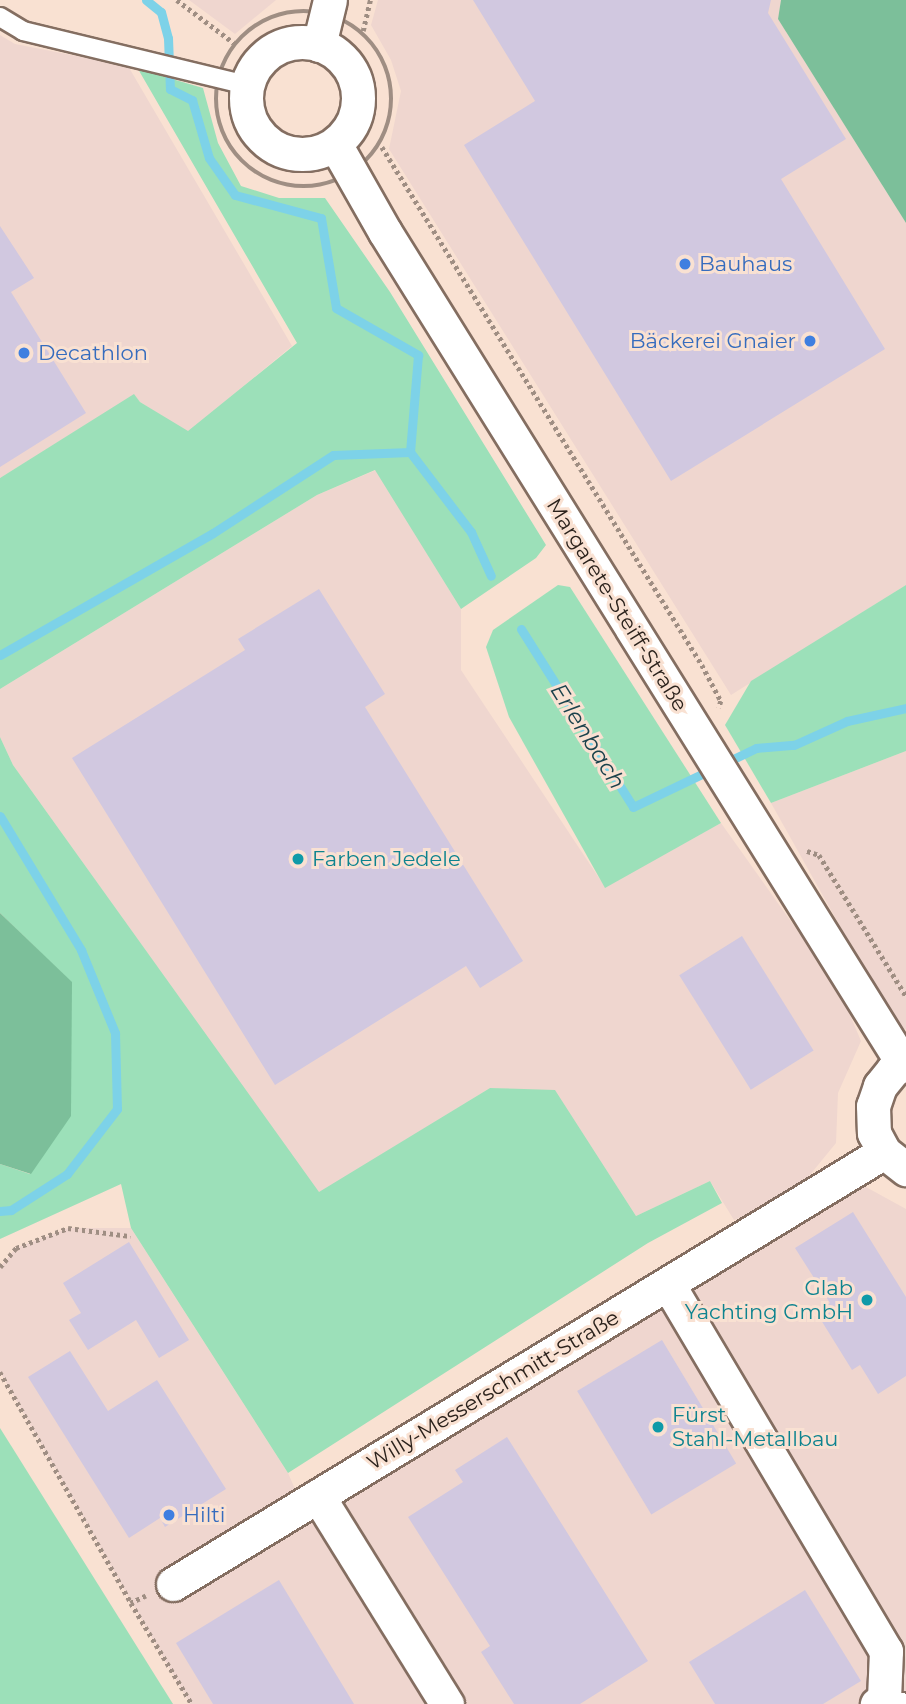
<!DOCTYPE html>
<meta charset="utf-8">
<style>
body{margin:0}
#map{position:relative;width:906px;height:1704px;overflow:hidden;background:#f9e1d2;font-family:Montserrat,sans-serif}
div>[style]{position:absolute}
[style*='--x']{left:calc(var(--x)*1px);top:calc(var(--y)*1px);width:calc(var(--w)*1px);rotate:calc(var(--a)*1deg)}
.commercial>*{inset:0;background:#efd6cf}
.green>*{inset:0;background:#9ce0b9}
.forest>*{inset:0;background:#7cbf9a}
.stream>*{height:9px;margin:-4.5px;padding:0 4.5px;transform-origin:4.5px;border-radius:4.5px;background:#7dd2e8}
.building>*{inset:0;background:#d1c8e0;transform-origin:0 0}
.path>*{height:4.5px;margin-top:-2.25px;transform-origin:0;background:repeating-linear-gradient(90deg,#9f8e83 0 3.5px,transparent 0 7px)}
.path>.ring{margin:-2.25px;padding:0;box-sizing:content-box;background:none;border:4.5px solid #9f8e83;border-radius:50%}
.roads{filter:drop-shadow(2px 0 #846e61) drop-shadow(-2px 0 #846e61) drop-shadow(0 2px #846e61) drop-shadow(0 -2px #846e61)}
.lane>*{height:18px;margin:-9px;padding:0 9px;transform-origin:9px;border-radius:9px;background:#fff}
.street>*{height:33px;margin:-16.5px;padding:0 16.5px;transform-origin:16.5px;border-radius:16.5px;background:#fff}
.street>.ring{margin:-16.5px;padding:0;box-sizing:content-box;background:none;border:33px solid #fff;border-radius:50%}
.dots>*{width:19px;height:19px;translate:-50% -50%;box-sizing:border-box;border:4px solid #f9e1d2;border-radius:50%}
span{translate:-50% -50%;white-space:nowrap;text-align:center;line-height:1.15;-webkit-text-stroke:6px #f9e1d2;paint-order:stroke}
.shop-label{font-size:21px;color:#366cbe}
.left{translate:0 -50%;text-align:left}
.right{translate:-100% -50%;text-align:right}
.street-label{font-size:21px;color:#2b221c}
.culture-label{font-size:21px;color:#0d838f}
.water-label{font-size:23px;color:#1b424c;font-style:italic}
</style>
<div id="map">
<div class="commercial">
<div style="clip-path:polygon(189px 0,276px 0,235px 34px)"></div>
<div style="clip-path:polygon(378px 0,781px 0,778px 19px,906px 223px,906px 585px,731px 695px,389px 149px,401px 91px,391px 60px,371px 25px)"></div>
<div style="clip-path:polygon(0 35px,15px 44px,128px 66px,292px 346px,188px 432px,140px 402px,134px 395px,0 478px)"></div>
<div style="clip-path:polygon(376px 470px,461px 609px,461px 670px,605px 887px,721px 823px,839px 989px,861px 1041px,838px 1093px,836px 1143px,791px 1198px,734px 1220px,710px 1181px,636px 1216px,555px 1091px,490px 1088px,319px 1193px,13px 765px,0 737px,0 689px,317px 495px)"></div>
<div style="clip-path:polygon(906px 751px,906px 1029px,903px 1029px,864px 969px,771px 803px)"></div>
<div style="clip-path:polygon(855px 1181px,906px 1209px,906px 1704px,190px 1704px,0 1372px,0 1267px,16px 1248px,68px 1228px,131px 1228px,288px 1473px,298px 1496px)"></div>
</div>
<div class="green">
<div style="clip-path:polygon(138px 69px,203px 88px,218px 143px,241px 186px,279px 198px,325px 198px,390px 292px,546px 545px,536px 558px,461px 609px,375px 470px,317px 495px,0 689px,0 478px,134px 394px,140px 402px,188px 431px,297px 343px)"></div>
<div style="clip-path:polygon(558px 585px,570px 587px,721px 823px,605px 888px,509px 717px,486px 647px,493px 630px)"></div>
<div style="clip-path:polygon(906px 585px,906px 751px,771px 803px,725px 725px,751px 681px)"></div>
<div style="clip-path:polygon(0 737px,13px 765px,319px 1192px,490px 1088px,555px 1090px,636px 1216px,710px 1181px,722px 1203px,648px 1243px,288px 1473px,131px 1228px,121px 1184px,0 1239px,0 1164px,30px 1174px,72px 983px,0 913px)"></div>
<div style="clip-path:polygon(0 1428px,173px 1704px,0 1704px)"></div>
</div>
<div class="forest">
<div style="clip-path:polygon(781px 0,906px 0,906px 223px,778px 19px)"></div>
<div style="clip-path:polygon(0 913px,72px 982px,71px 1116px,31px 1174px,0 1164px)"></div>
</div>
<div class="stream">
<div style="--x:146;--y:0;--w:19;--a:39"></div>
<div style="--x:161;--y:12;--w:27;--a:75"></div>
<div style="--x:168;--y:38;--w:51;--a:87.8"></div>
<div style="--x:170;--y:89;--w:25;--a:27"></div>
<div style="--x:192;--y:100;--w:60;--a:73.7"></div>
<div style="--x:209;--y:158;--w:45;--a:54.9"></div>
<div style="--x:235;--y:195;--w:89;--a:15"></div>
<div style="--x:321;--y:218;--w:91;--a:80.5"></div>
<div style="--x:336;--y:308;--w:95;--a:29.8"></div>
<div style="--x:418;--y:355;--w:97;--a:94.7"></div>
<div style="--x:410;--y:452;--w:101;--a:52.7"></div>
<div style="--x:471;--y:532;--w:48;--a:65.6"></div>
<div style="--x:521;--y:629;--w:210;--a:57.8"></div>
<div style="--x:633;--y:807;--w:136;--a:-25.6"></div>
<div style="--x:756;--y:748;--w:38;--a:-5"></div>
<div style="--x:794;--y:745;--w:58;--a:-24.4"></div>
<div style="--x:847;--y:721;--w:60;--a:-12.4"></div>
<div style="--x:0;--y:655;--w:245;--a:-29.8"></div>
<div style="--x:213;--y:533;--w:143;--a:-33"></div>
<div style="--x:333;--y:455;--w:77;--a:-2.2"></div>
<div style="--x:0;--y:816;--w:157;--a:58.8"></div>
<div style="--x:81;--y:950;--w:90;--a:67.7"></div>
<div style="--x:115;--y:1033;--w:76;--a:88.5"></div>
<div style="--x:117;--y:1109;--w:82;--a:127.6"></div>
<div style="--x:67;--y:1174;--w:67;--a:147.3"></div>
<div style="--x:11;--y:1210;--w:11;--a:175"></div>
</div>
<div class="building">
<div style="clip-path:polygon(473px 0,771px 0,768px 13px,846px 139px,781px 179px,885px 349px,671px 481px,464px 145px,535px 101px)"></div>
<div style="clip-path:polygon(0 226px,34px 278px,11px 292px,86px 413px,0 467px)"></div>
<div style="clip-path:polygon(319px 589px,385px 694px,365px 707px,523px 961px,480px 988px,466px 966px,275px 1085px,72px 758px,245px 650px,238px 639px)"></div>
<div style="left:742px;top:936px;width:135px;height:74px;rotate:58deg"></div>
<div style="clip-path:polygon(853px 1212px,906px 1297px,906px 1376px,878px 1394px,860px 1365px,852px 1370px,816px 1312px,830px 1303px,795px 1248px)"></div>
<div style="clip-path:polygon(129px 1242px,189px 1340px,159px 1358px,136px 1320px,88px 1350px,69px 1320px,81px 1313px,63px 1283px)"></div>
<div style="left:662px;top:1340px;width:144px;height:99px;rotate:59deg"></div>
<div style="clip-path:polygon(70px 1351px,108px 1411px,157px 1380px,226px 1489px,165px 1527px,160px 1518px,129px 1538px,28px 1377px)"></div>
<div style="clip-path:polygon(507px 1437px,648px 1661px,580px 1704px,514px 1704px,481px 1652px,490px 1646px,408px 1517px,463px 1482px,455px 1470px)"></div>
<div style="clip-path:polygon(279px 1580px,354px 1704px,213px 1704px,176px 1643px)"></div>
<div style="clip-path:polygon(805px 1590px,861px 1681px,823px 1704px,715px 1704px,689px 1662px)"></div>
</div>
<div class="path">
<div style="--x:177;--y:0;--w:71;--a:37"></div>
<div class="ring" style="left:216px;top:11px;width:171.5px;height:171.5px"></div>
<div style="--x:363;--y:31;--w:32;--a:-77"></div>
<div style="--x:382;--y:147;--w:609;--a:58.29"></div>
<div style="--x:702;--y:665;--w:41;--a:62.2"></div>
<div style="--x:721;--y:701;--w:7;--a:106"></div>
<div style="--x:807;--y:851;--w:13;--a:18"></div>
<div style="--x:819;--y:855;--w:166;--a:58.3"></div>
<div style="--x:0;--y:1267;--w:25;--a:-50"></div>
<div style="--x:16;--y:1248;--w:56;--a:-21"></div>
<div style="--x:68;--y:1228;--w:63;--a:7.4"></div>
<div style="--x:0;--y:1372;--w:266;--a:60.4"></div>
<div style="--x:146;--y:1596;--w:17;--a:155"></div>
<div style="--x:131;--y:1603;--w:118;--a:58.9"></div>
</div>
<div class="roads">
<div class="lane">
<div style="--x:0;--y:17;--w:27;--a:31"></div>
<div style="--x:23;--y:31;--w:230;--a:13.6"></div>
<div style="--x:884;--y:1699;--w:22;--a:10"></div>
</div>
<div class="street">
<div class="ring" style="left:246px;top:42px;width:79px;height:79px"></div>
<div style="--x:319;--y:45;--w:46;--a:-76.3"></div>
<div style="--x:335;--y:144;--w:101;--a:60.4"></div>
<div style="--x:385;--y:232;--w:980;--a:58.09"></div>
<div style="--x:906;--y:1063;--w:15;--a:152"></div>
<div style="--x:893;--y:1070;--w:21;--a:129"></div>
<div style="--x:880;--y:1086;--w:21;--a:109"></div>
<div style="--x:873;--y:1106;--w:27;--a:88"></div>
<div style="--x:874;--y:1133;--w:21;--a:62"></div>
<div style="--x:884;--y:1152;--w:28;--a:38"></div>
<div style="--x:668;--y:1284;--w:427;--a:59.3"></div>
<div style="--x:886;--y:1651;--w:48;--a:92.4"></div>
<div style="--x:884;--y:1699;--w:9;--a:144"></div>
<div style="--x:318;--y:1496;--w:245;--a:58.2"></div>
<div style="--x:173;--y:1584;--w:832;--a:-31.28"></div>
</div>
</div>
<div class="dots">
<div style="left:685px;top:264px;background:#3f7fe0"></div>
<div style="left:810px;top:341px;background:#3f7fe0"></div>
<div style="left:24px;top:353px;background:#3f7fe0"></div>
<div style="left:298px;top:859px;background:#0f9aa8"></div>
<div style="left:867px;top:1300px;background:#0f9aa8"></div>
<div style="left:658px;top:1427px;background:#0f9aa8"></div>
<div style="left:169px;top:1515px;background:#3f7fe0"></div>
</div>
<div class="shop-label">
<span class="left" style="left:699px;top:264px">Bauhaus</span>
<span class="right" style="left:796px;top:341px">Bäckerei Gnaier</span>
<span class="left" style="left:38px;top:353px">Decathlon</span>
<span class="left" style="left:183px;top:1515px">Hilti</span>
</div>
<div class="street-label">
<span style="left:617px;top:605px;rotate:58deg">Margarete-Steiff-Straße</span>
<span style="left:493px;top:1390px;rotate:-31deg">Willy-Messerschmitt-Straße</span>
</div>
<div class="culture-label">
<span class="left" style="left:312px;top:859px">Farben Jedele</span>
<span class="right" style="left:853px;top:1300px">Glab<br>Yachting GmbH</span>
<span class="left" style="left:672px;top:1427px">Fürst<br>Stahl-Metallbau</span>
</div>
<div class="water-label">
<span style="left:588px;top:736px;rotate:58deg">Erlenbach</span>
</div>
</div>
